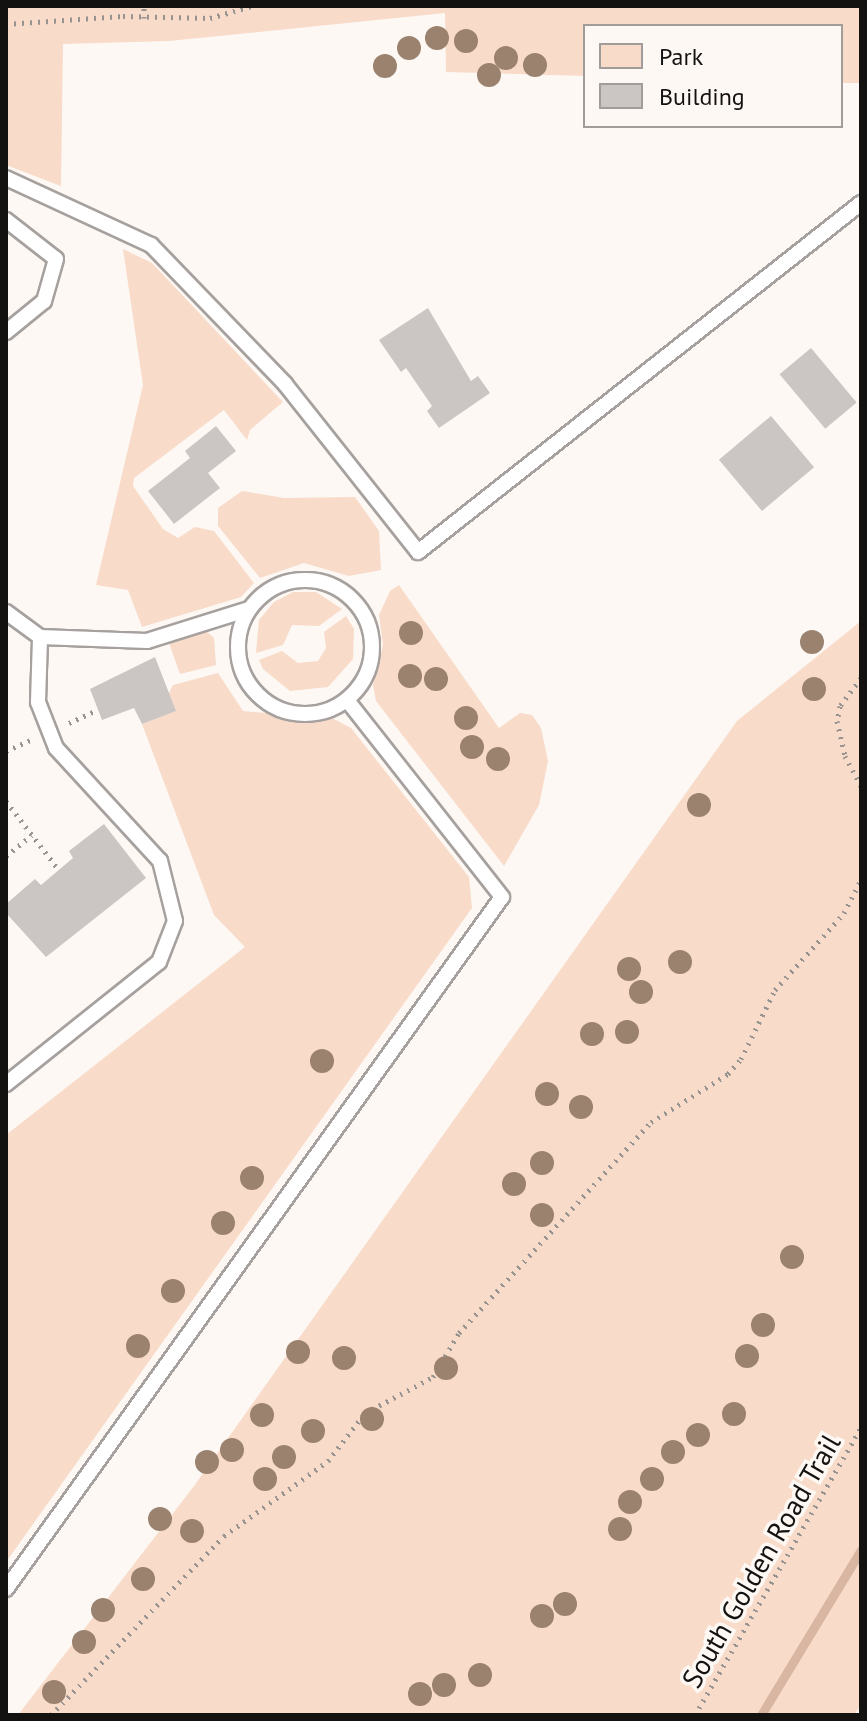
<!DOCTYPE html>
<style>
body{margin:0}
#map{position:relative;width:867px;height:1721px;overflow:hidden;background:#fdf8f4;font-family:"PT Sans",sans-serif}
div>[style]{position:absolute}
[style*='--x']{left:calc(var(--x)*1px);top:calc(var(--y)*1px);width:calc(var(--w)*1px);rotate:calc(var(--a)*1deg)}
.green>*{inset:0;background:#f8dbc9}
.stream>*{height:9px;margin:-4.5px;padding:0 4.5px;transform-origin:4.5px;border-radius:4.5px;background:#d8b6a1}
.building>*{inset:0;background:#cbc6c3;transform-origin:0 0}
.path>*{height:5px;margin-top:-2.5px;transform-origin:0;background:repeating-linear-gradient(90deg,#979390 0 2px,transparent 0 8px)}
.roads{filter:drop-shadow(2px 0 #a6a19e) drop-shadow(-2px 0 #a6a19e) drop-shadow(0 2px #a6a19e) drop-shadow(0 -2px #a6a19e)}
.service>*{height:14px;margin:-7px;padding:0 7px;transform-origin:7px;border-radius:7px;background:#fff}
.service>.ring{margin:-7px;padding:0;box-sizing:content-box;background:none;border:14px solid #fff;border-radius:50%}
.trees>*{width:24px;height:24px;margin:-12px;border-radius:50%;background:#9b826e}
span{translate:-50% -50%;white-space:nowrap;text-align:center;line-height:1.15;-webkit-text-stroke:7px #fdf8f4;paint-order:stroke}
.street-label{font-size:28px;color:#141211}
.frame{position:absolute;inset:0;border:8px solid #141211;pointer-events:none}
.legend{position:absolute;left:583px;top:24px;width:260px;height:104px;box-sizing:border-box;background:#fdf8f4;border:2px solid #a09c99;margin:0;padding:10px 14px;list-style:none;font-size:24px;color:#141211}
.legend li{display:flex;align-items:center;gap:16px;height:40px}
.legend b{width:40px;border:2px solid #a09c99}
</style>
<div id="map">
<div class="green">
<div style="clip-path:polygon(6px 6px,861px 6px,861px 83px,841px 83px,841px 26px,585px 26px,585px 76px,446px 72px,445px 13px,169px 41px,63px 44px,61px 186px,6px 165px)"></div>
<div style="clip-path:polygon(123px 249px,152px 263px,283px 402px,250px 430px,247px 440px,224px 410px,134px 478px,133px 486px,163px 529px,178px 538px,195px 527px,214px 531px,254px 583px,241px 597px,142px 627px,128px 590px,96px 585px,143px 385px)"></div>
<div style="clip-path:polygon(242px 491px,284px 498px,355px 497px,379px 531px,381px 570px,349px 576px,304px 563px,260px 578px,218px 526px,218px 508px)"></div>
<div style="clip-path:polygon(399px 585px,499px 728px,520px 713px,532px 715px,541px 728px,548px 761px,539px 805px,504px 866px,376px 701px,373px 685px,383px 645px,379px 615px,390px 591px)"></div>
<div style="clip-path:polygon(293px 592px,316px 592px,342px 609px,319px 626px,292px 625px,283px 645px,256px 653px,259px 620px,274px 602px)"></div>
<div style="clip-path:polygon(346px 616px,354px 629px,353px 659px,328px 687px,290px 691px,263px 669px,259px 660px,282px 651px,298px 663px,318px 661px,326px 648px,324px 632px)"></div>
<div style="clip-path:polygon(861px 621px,861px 1705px,854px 1715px,18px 1715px,194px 1486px,737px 721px)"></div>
<div style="clip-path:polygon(207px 632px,214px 638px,216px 665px,180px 674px,169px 643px)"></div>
<div style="clip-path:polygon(218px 673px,243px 711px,334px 719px,351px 728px,469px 877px,472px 908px,6px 1562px,6px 1135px,245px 947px,214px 915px,142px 724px,175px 711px,169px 693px,173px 685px)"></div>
</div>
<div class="stream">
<div style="--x:761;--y:1715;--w:193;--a:-58.8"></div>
</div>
<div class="building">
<div style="clip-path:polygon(428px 308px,471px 381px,478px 376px,490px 393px,439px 428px,427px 411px,432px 406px,406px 368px,401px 372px,379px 340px)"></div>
<div style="left:811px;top:348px;width:71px;height:41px;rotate:50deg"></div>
<div style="left:771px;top:416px;width:67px;height:68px;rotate:50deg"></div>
<div style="clip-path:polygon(216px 426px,236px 451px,208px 473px,220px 488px,174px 524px,148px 491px,190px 458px,185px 451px)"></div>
<div style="clip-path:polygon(155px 657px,176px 711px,142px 724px,134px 708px,102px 720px,90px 689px)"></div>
<div style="clip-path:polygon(104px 824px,146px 878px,46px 957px,6px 913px,6px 904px,35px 879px,41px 885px,73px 858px,69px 851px)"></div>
</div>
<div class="path">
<div style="--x:144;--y:18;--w:12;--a:-90"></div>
<div style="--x:6;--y:24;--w:117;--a:-3.9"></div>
<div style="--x:123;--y:16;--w:87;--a:1.3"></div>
<div style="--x:210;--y:18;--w:44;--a:-15.9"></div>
<div style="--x:861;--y:678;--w:35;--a:127"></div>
<div style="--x:840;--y:706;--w:15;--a:101"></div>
<div style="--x:837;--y:721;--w:36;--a:77"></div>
<div style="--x:845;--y:756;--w:34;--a:62"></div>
<div style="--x:69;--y:723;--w:31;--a:-25"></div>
<div style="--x:6;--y:751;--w:27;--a:-24"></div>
<div style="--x:6;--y:801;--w:87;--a:52.5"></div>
<div style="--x:6;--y:856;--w:33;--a:-39"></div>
<div style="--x:51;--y:1715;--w:249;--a:-46"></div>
<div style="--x:224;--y:1536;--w:128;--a:-35.8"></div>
<div style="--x:328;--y:1461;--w:61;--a:-52.4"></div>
<div style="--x:365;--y:1413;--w:77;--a:-27.9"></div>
<div style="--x:433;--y:1377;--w:51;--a:-59.4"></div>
<div style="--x:459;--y:1333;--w:285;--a:-47.7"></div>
<div style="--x:651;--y:1122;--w:91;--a:-31.9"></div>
<div style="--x:728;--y:1074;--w:20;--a:-49"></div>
<div style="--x:741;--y:1059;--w:77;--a:-63.8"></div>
<div style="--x:775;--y:990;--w:103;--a:-48.1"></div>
<div style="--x:844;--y:913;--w:37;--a:-63"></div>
<div style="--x:695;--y:1715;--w:332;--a:-60"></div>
</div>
<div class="roads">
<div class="service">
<div style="--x:6;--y:178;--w:160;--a:24.8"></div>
<div style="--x:151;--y:245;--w:193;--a:46"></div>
<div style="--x:285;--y:384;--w:214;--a:51.6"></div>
<div style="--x:418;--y:552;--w:564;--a:-38.23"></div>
<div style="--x:6;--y:220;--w:63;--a:38"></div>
<div style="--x:56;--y:259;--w:44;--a:105.9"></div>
<div style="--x:44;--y:301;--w:49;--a:140.8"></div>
<div class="ring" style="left:238px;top:580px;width:120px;height:120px"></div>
<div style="--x:6;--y:612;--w:42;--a:36.3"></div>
<div style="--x:40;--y:637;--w:107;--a:2.1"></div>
<div style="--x:147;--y:641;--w:107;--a:-17.4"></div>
<div style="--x:6;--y:1084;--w:196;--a:-38.6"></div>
<div style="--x:159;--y:962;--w:44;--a:-68.7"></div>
<div style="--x:175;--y:921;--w:62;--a:-104"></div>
<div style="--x:160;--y:861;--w:154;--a:-132.6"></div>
<div style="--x:56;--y:748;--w:49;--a:-111.4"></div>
<div style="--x:38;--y:702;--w:65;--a:-88.2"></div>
<div style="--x:6;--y:1589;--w:851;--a:-54.37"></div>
<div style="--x:502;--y:897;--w:251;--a:-128.2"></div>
</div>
</div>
<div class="trees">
<div style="left:437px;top:38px"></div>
<div style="left:466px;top:41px"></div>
<div style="left:409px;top:48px"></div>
<div style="left:506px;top:58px"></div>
<div style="left:535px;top:65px"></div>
<div style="left:385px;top:66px"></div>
<div style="left:489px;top:75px"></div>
<div style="left:411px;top:633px"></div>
<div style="left:812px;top:642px"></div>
<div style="left:410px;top:676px"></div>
<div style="left:436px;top:679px"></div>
<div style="left:814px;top:689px"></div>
<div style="left:466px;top:718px"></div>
<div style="left:472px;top:747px"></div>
<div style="left:498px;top:759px"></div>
<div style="left:699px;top:805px"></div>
<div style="left:680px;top:962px"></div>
<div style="left:629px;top:969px"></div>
<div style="left:641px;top:992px"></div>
<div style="left:627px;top:1032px"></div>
<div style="left:592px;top:1034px"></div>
<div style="left:322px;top:1061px"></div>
<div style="left:547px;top:1094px"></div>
<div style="left:581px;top:1107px"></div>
<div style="left:542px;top:1163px"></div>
<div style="left:252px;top:1178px"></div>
<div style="left:514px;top:1184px"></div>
<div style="left:542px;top:1215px"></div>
<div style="left:223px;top:1223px"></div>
<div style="left:792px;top:1257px"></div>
<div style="left:173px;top:1291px"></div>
<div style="left:763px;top:1325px"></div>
<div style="left:138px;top:1346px"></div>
<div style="left:298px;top:1352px"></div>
<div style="left:747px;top:1356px"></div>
<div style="left:344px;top:1358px"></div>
<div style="left:446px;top:1368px"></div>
<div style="left:734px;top:1414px"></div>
<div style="left:262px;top:1415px"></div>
<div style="left:372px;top:1419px"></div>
<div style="left:313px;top:1431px"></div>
<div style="left:698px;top:1435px"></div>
<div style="left:232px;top:1450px"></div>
<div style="left:673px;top:1452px"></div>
<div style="left:284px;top:1457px"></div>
<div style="left:207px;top:1462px"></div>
<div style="left:265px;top:1479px"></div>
<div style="left:652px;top:1479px"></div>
<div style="left:630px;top:1502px"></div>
<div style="left:160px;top:1519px"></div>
<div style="left:620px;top:1529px"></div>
<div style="left:192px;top:1531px"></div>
<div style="left:143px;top:1579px"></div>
<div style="left:565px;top:1604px"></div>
<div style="left:103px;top:1610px"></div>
<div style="left:542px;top:1616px"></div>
<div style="left:84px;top:1642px"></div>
<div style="left:480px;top:1675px"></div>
<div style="left:444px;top:1685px"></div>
<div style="left:54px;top:1692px"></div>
<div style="left:420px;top:1694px"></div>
</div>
<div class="street-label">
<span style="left:761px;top:1561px;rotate:-60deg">South Golden Road Trail</span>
</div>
<div class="frame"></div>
<ul class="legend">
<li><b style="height:22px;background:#f8dbc9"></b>Park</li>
<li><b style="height:22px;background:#cbc6c3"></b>Building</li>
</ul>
</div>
